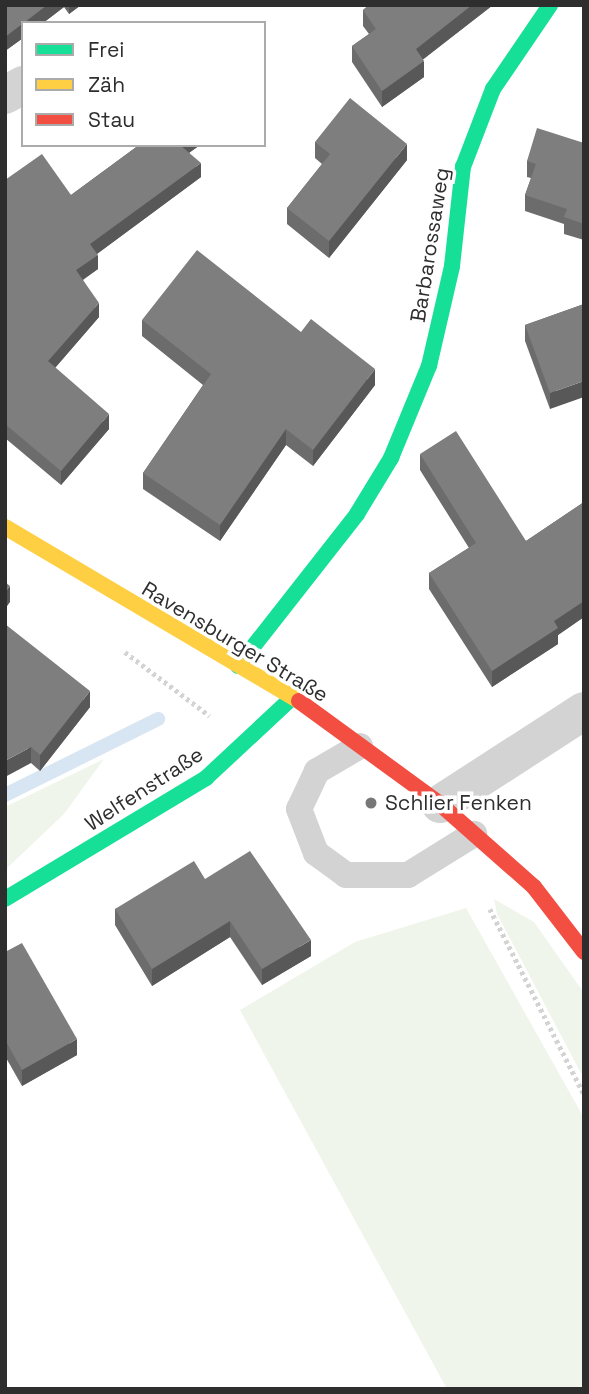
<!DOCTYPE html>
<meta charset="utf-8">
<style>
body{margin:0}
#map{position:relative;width:589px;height:1394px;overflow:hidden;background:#fff;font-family:"Space Grotesk",sans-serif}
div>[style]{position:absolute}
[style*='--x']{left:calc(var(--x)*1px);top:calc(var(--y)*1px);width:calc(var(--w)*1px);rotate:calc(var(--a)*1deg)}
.green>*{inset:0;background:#f0f5eb}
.stream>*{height:14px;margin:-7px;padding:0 7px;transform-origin:7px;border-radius:7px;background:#d7e6f2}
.path>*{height:4.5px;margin-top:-2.25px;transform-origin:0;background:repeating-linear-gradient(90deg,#d3d3d3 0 3.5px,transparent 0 7px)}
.lane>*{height:26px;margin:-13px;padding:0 13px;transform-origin:13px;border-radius:13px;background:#d3d3d3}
.street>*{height:38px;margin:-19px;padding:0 19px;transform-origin:19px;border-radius:19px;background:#d3d3d3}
.fast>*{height:16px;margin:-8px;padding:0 8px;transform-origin:8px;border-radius:8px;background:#16e098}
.slow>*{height:16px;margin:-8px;padding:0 8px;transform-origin:8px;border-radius:8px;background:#ffcf43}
.jam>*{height:16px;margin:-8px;padding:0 8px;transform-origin:8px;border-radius:8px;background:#f24e42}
.wall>*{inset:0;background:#6c6c6c}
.shaded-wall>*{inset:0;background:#585858}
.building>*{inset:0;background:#7e7e7e}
.dots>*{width:19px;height:19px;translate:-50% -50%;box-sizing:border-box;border:4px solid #fff;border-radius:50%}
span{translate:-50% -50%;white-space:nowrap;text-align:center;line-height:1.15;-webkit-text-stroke:7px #fff;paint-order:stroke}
.street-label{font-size:21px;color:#2e2e2e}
.poi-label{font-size:21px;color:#2e2e2e}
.left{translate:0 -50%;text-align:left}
.frame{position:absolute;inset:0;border:7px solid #2e2e2e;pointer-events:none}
.legend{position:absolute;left:21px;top:21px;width:245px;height:126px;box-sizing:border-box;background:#fff;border:2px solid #ababab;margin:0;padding:9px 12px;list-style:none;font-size:21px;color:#2e2e2e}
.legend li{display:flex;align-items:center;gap:14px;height:35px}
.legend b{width:35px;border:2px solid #ababab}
</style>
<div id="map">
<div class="green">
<div style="clip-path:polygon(104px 759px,64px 814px,5px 870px,5px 807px)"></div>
<div style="clip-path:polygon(494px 899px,534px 922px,584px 993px,584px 1079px,497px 914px)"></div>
<div style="clip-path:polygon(466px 908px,584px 1118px,584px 1389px,447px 1389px,240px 1010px,355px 942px)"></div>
</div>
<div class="stream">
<div style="--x:5;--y:795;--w:171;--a:-26.4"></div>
</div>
<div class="path">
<div style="--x:125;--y:652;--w:106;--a:37"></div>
<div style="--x:490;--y:909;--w:208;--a:63.1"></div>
</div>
<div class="lane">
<div style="--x:360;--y:746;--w:50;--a:149.8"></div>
<div style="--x:317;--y:771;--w:42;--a:115.3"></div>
<div style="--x:299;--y:809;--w:47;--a:68.9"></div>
<div style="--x:316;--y:853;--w:37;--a:36"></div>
<div style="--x:346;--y:875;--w:62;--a:0"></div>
<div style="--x:408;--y:875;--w:78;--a:-31.8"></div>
</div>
<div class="street">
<div style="--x:5;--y:95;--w:21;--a:-29"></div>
<div style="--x:440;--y:804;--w:171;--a:-32.9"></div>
</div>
<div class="fast">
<div style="--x:238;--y:666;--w:193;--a:-51.9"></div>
<div style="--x:357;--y:514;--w:66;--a:-58.7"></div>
<div style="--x:391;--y:458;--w:100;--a:-67.6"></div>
<div style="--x:429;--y:366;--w:103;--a:-77"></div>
<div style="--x:452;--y:266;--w:100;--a:-83.7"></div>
<div style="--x:463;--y:167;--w:84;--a:-69"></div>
<div style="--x:493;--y:89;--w:102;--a:-55.8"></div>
<div style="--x:5;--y:899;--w:235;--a:-31"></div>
<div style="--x:206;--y:778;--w:119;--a:-43"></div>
</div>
<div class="slow">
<div style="--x:5;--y:527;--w:342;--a:30.6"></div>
</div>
<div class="jam">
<div style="--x:299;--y:701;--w:175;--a:36.1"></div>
<div style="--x:440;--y:804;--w:125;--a:41.4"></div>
<div style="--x:534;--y:887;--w:82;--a:52.4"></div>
</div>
<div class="wall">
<div style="clip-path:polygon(5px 5px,81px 5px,69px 14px,64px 7px,43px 23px,23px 23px,23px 38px,5px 51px)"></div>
<div style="clip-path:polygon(369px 5px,493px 5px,423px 59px,424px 77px,382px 107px,352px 62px,352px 46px,369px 34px,363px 26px,363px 10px)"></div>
<div style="clip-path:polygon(315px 142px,407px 160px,329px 258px,287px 224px,287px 208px,322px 164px,315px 158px)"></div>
<div style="clip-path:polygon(584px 143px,584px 240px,564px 234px,564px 224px,525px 211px,525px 195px,531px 178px,527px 177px,527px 161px)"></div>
<div style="clip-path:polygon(139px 145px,200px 145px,189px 153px,201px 177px,97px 254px,98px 269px,83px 280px,99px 317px,55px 368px,109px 429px,61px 485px,5px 438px,5px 180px,71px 195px)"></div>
<div style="clip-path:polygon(584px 304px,550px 409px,525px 341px,525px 325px)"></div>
<div style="clip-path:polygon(142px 320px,301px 332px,375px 385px,313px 466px,286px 445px,220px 541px,143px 489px,143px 473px,203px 385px,142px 336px)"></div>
<div style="clip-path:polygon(420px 454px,526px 541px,584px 502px,584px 617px,558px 635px,558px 644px,492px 687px,429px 589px,429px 573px,469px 548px,420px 470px)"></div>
<div style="clip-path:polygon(5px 624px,90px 707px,40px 771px,31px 763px)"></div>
<div style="clip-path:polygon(205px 879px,311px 956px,262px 985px,230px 937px,152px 986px,115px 925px,115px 909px)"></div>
<div style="clip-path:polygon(5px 952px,77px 1055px,22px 1086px,5px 1056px)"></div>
</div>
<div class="shaded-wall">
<div style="clip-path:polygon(47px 5px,64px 5px,64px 7px,43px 23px,24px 23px)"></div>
<div style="clip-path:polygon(69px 5px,81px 5px,69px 14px)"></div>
<div style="clip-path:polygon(472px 5px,493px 5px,416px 65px,416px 49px)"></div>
<div style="clip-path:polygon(23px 23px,23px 38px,5px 51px,5px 37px)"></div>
<div style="clip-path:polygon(424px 61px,424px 77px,382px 107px,382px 91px)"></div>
<div style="clip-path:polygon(407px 144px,407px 160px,329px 258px,329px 241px)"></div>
<div style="clip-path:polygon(183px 145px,200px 145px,183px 157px)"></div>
<div style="clip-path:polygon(201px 163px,201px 177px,90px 259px,90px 244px)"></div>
<div style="clip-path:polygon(98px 255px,98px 269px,76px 284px,76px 270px)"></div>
<div style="clip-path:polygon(99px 303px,99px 317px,48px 376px,48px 361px)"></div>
<div style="clip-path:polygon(375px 369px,375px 385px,313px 466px,313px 450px)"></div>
<div style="clip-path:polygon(584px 381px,584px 397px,550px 409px,550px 393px)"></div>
<div style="clip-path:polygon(109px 414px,109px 429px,61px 485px,61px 471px)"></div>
<div style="clip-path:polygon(286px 429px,286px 445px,220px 541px,220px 525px)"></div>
<div style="clip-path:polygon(10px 586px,10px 602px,5px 609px,5px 592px)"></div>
<div style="clip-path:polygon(584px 601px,584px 617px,558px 635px,558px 644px,492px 687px,492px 671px,554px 621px)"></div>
<div style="clip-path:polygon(90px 691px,90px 707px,40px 771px,40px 755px)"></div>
<div style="clip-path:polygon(31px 747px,31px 763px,5px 777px,5px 761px)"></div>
<div style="clip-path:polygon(230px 921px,230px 937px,152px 986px,152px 969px)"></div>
<div style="clip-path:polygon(311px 940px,311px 956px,262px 985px,262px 969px)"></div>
<div style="clip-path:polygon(77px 1039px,77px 1055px,22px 1086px,22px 1070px)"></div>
</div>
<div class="building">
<div style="clip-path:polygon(5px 5px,47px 5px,5px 37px)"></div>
<div style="clip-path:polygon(369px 5px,472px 5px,416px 49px,424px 61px,382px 91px,352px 46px,376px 29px,363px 10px)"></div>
<div style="clip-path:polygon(350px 98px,407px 144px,329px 241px,287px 208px,330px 154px,315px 142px)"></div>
<div style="clip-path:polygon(537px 128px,584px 143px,584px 224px,564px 217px,567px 209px,525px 195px,536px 164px,527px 161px)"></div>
<div style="clip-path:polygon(139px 145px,180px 145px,201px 163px,90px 244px,98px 255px,76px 270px,99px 303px,48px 361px,109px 414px,61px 471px,5px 424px,5px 180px,42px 154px,71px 195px)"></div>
<div style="clip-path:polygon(197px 250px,301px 332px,311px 319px,375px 369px,313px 450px,286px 429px,220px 525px,143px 473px,211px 374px,142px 320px)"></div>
<div style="clip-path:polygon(584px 304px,584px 381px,550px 393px,525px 325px)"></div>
<div style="clip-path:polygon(456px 431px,526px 541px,584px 502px,584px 601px,554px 621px,558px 628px,492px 671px,429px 573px,476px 543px,420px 454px)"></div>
<div style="clip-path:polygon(5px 582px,10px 586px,5px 592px)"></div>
<div style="clip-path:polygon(5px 624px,90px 691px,40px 755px,31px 747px,5px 761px)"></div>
<div style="clip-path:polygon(250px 851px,311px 940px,262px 969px,230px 921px,152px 969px,115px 909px,194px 861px,205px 879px)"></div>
<div style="clip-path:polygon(22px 943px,77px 1039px,22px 1070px,5px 1040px,5px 952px)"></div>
</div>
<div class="dots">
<div style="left:371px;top:803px;background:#777"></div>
</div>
<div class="street-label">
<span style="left:430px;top:245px;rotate:-81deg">Barbarossaweg</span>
<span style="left:235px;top:642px;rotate:31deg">Ravensburger Straße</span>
<span style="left:144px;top:789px;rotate:-33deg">Welfenstraße</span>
</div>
<div class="poi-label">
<span class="left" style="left:385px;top:803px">Schlier Fenken</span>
</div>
<div class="frame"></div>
<ul class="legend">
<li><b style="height:9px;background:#16e098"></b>Frei</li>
<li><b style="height:9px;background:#ffcf43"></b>Zäh</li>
<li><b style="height:9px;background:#f24e42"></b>Stau</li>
</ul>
</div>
